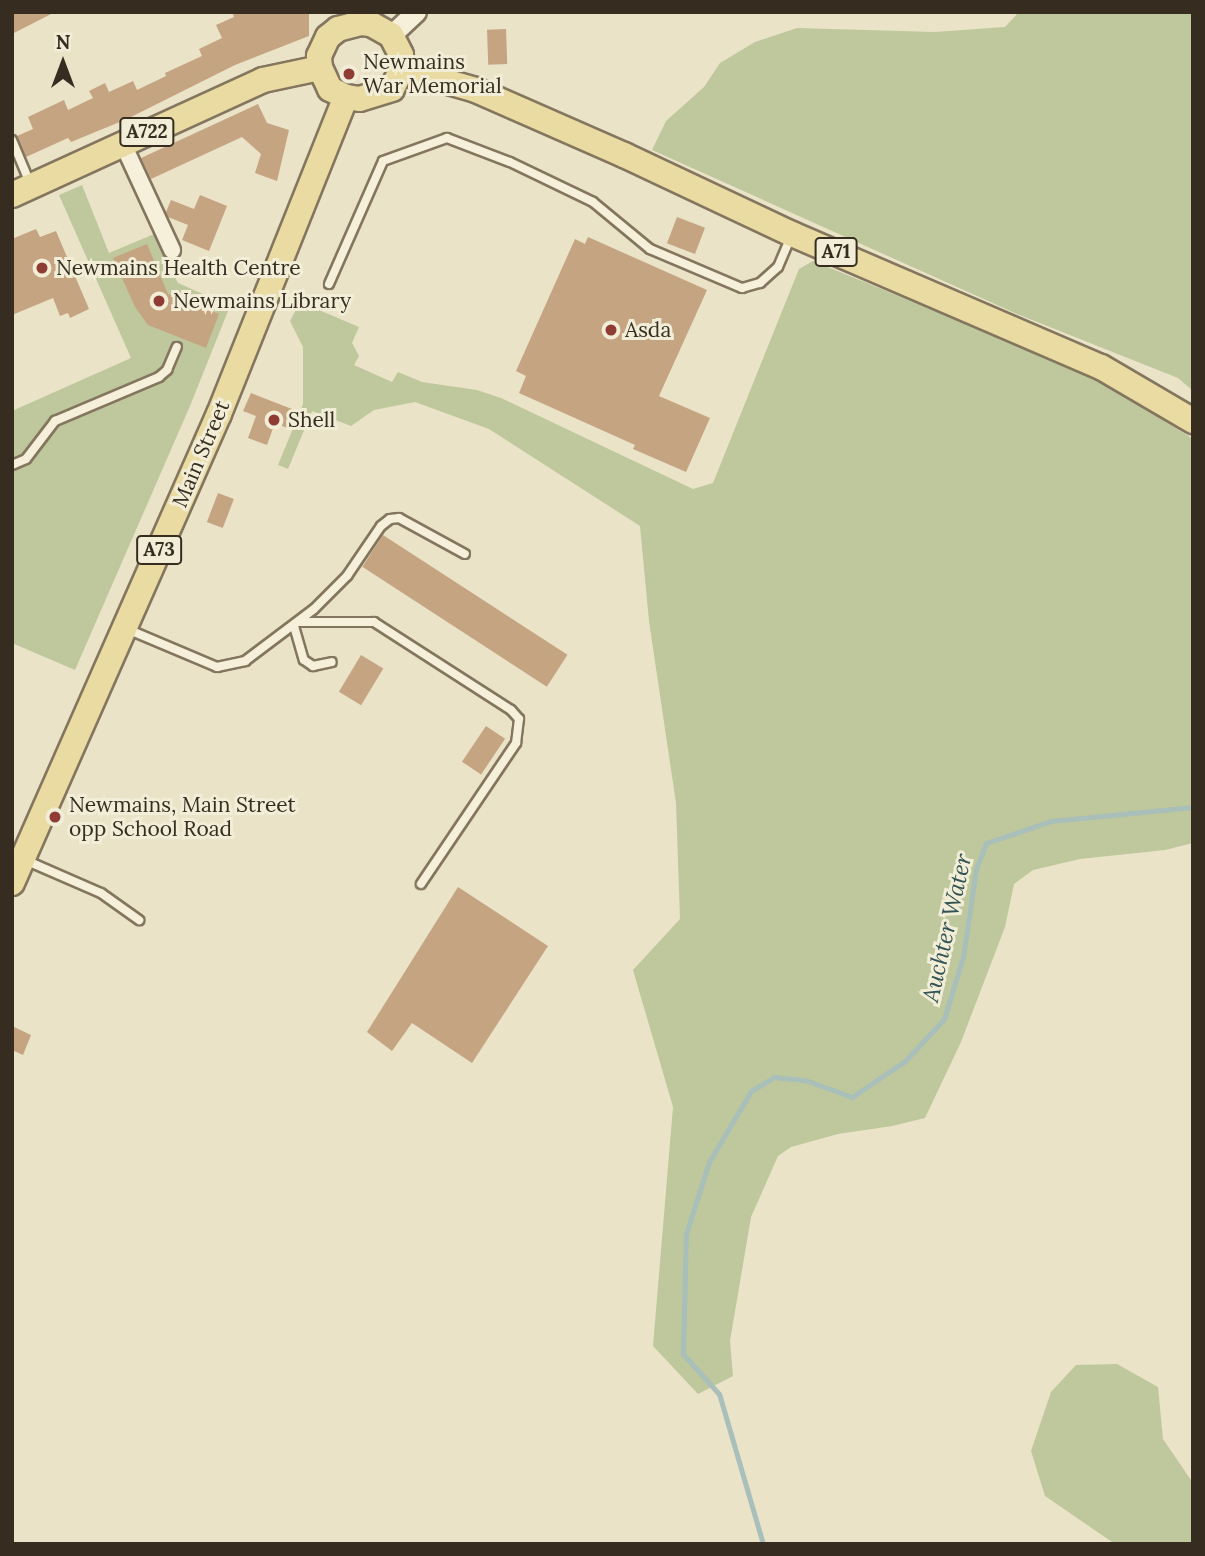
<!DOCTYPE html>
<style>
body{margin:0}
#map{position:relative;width:1205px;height:1556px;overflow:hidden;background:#eae3c7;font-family:Lora,serif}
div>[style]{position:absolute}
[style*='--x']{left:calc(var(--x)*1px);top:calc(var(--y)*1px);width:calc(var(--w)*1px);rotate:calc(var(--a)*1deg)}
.green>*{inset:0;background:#bec89c}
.stream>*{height:5px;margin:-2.5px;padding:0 2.5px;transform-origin:2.5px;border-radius:2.5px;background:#a8bfba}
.building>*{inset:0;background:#c5a481;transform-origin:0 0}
.roads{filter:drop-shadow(2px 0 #84765e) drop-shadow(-2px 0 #84765e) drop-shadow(0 2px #84765e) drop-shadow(0 -2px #84765e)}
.service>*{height:8px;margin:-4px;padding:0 4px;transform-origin:4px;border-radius:4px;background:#f6f0da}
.minor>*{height:16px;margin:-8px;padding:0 8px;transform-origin:8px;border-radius:8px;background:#f6f0da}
.tertiary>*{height:19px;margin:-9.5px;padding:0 9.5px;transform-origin:9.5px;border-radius:9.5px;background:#f6f0da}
.primary>*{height:24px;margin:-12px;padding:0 12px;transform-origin:12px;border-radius:12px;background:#eadba3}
.dots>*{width:19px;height:19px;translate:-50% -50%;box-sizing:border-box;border:4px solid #f2edd6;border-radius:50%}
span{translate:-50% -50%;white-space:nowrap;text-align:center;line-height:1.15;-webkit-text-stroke:6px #f2edd6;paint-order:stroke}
.shield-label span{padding:2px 5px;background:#f2edd6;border:2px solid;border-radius:5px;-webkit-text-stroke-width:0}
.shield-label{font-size:19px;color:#362d20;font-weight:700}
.poi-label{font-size:21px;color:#362d20}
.left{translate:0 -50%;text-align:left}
.street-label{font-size:21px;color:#362d20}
.water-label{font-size:23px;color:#315354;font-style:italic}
.frame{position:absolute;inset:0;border:14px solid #362d20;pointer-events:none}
.north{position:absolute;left:28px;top:28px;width:70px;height:70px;-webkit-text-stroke:5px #f2edd6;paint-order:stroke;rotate:0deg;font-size:19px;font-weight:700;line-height:28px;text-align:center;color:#362d20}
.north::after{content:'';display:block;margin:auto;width:24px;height:32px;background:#362d20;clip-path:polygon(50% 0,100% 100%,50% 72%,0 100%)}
</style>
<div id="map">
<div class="green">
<div style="clip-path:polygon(1019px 12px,1193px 12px,1193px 391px,1178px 378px,1017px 314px,652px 150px,666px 121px,704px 87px,720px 63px,755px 42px,797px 28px,935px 32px,1005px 27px)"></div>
<div style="clip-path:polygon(82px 185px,109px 253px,154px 234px,178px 283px,230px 306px,190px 406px,75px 670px,12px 643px,12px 411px,131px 358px,59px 195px)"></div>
<div style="clip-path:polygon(813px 261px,1053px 359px,1115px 390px,1193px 439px,1193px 843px,1165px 850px,1080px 859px,1033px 870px,1014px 884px,1005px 927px,961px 1042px,925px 1118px,892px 1126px,838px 1134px,791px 1147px,778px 1156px,751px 1217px,730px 1341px,733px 1376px,698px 1394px,653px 1346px,673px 1107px,633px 970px,680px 919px,676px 803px,649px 621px,640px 526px,489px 429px,415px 402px,374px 410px,351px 426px,312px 411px,288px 469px,278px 465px,303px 404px,303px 347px,290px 321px,300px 302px,359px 327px,352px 343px,359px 356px,354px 365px,392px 382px,398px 372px,422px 382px,477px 390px,501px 398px,693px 489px,713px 483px,799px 269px)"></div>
<div style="clip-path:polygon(1117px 1364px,1158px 1387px,1163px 1439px,1193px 1483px,1193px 1544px,1115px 1544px,1045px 1496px,1031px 1451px,1051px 1392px,1076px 1365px)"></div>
</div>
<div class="stream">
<div style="--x:763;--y:1544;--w:156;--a:-106.3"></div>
<div style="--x:719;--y:1394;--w:54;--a:-132"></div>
<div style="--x:683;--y:1354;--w:120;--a:-88.6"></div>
<div style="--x:686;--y:1234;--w:76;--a:-72.3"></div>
<div style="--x:709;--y:1162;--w:82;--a:-59.4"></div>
<div style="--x:751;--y:1091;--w:27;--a:-31"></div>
<div style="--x:774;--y:1077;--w:31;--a:6"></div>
<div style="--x:805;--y:1080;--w:50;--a:19.9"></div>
<div style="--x:852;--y:1097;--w:64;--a:-34.2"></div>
<div style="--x:905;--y:1061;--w:57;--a:-47.1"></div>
<div style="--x:944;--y:1019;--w:65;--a:-73"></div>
<div style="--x:963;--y:957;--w:89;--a:-81.6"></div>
<div style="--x:976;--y:869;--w:28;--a:-69"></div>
<div style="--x:986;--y:843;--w:69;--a:-18.7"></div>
<div style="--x:1051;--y:821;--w:143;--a:-5.6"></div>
</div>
<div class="building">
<div style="clip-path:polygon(12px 12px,55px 12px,12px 34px)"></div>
<div style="clip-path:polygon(232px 12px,309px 12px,309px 36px,235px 65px,127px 119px,71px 142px,68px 138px,26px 157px,17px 136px,33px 129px,28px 117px,64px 100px,68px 110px,93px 98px,89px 91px,105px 83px,109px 92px,133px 81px,137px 90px,166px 76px,165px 73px,202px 56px,199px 49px,222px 38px,216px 25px,234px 17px)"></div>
<div style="left:506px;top:29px;width:35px;height:19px;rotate:88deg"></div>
<div style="clip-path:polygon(258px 104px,267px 123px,289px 130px,277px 181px,255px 173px,261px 154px,242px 137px,151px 179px,141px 158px)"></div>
<div style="clip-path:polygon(200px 195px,227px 206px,209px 251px,182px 240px,188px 225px,168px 217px,166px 212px,171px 200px,194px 209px)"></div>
<div style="left:677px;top:217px;width:30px;height:28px;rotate:21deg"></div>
<div style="clip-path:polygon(36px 229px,40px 237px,56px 231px,89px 309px,70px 318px,68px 313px,60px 316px,53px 298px,12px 315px,12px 239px)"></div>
<div style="clip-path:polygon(588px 237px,707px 290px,659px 396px,710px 418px,686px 472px,633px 449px,635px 445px,519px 393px,526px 376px,516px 371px,575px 239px,585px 244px)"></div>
<div style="clip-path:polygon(147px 244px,168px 294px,219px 314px,206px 348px,148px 325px,135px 307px,113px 258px)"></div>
<div style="clip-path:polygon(251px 393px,297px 411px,290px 429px,275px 423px,267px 445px,248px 438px,256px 416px,243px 411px)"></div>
<div style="left:218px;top:493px;width:17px;height:31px;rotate:21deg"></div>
<div style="left:383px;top:535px;width:220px;height:38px;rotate:33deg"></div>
<div style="left:361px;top:655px;width:26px;height:43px;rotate:31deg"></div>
<div style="left:486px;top:726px;width:23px;height:43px;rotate:34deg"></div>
<div style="clip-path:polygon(458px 887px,548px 946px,472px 1063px,412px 1023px,392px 1051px,367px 1032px)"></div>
<div style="clip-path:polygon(12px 1026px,31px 1035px,23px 1055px,12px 1050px)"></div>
</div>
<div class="roads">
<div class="service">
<div style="--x:12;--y:140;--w:47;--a:67.3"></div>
<div style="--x:329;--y:284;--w:134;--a:-66.3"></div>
<div style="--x:383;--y:161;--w:68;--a:-19.8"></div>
<div style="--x:447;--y:138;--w:67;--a:20.9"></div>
<div style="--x:510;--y:162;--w:92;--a:25.7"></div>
<div style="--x:593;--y:202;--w:74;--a:39.5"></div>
<div style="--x:650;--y:249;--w:100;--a:23"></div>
<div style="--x:742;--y:288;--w:19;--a:-16"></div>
<div style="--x:760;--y:283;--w:24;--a:-42"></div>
<div style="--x:778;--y:267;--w:34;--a:-67"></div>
<div style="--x:12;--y:465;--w:15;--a:-23"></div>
<div style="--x:26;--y:459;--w:48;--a:-52.7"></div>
<div style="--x:55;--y:421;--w:113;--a:-22.9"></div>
<div style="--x:159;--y:377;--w:11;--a:-41"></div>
<div style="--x:167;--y:370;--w:25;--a:-67"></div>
<div style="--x:298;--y:622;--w:76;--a:0"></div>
<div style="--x:374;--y:622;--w:163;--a:32.7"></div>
<div style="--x:511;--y:710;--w:12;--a:48"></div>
<div style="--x:519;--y:719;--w:24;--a:97"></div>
<div style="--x:516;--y:743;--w:170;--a:124"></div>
<div style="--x:294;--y:626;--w:35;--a:74"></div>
<div style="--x:304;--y:660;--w:11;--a:34"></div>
<div style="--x:313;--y:666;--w:19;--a:-12"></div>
<div style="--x:127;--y:629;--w:98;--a:22.9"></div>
<div style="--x:217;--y:667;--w:29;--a:-12"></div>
<div style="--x:245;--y:661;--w:86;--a:-37"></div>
<div style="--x:314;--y:609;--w:47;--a:-45"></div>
<div style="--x:347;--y:576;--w:60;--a:-55.8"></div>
<div style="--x:381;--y:526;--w:11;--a:-38"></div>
<div style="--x:390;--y:519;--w:9;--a:-6"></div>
<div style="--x:399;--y:518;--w:75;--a:28.6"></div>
<div style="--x:25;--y:860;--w:83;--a:23.5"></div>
<div style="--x:101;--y:893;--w:47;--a:35.4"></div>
</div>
<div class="minor">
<div style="--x:123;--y:144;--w:117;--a:65.2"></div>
</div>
<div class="tertiary">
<div style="--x:391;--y:35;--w:34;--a:-43"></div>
</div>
<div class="primary">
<div style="--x:361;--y:23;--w:10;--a:6"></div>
<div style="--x:371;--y:24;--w:23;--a:29"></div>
<div style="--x:391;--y:35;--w:22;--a:63"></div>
<div style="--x:401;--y:55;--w:14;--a:86"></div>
<div style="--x:402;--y:69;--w:22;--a:117"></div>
<div style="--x:392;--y:89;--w:34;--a:163"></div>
<div style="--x:359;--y:99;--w:13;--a:-171"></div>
<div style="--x:346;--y:97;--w:18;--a:-153"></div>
<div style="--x:330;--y:89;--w:23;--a:-115"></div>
<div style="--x:320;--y:68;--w:12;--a:-95"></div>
<div style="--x:319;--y:56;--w:21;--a:-65"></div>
<div style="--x:328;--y:37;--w:13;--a:-39"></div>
<div style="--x:338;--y:29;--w:24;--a:-15"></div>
<div style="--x:402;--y:69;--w:77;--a:15.8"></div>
<div style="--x:476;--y:90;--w:162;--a:23.7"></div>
<div style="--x:624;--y:155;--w:186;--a:25.2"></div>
<div style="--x:792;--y:234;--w:336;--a:23.3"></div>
<div style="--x:1101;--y:367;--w:107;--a:30.4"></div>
<div style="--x:12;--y:195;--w:276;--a:-24.6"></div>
<div style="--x:263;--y:80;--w:58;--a:-11.9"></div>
<div style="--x:12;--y:883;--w:513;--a:-66.19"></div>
<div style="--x:219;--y:414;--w:341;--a:-68.2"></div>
</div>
</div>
<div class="dots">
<div style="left:349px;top:74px;background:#8e3c34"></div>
<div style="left:42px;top:268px;background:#8e3c34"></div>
<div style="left:159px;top:301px;background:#8e3c34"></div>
<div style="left:611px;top:330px;background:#8e3c34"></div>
<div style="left:274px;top:420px;background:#8e3c34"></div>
<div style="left:55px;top:817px;background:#8e3c34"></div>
</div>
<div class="shield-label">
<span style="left:147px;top:132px">A722</span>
<span style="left:836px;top:252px">A71</span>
<span style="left:159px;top:550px">A73</span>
</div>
<div class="poi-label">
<span class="left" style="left:363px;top:74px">Newmains<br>War Memorial</span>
<span class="left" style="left:56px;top:268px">Newmains Health Centre</span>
<span class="left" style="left:173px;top:301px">Newmains Library</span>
<span class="left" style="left:625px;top:330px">Asda</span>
<span class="left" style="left:288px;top:420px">Shell</span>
<span class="left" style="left:69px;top:817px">Newmains, Main Street<br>opp School Road</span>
</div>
<div class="street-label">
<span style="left:201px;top:454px;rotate:-67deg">Main Street</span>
</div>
<div class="water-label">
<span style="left:947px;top:928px;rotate:-77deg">Auchter Water</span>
</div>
<div class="frame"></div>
<div class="north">N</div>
</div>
